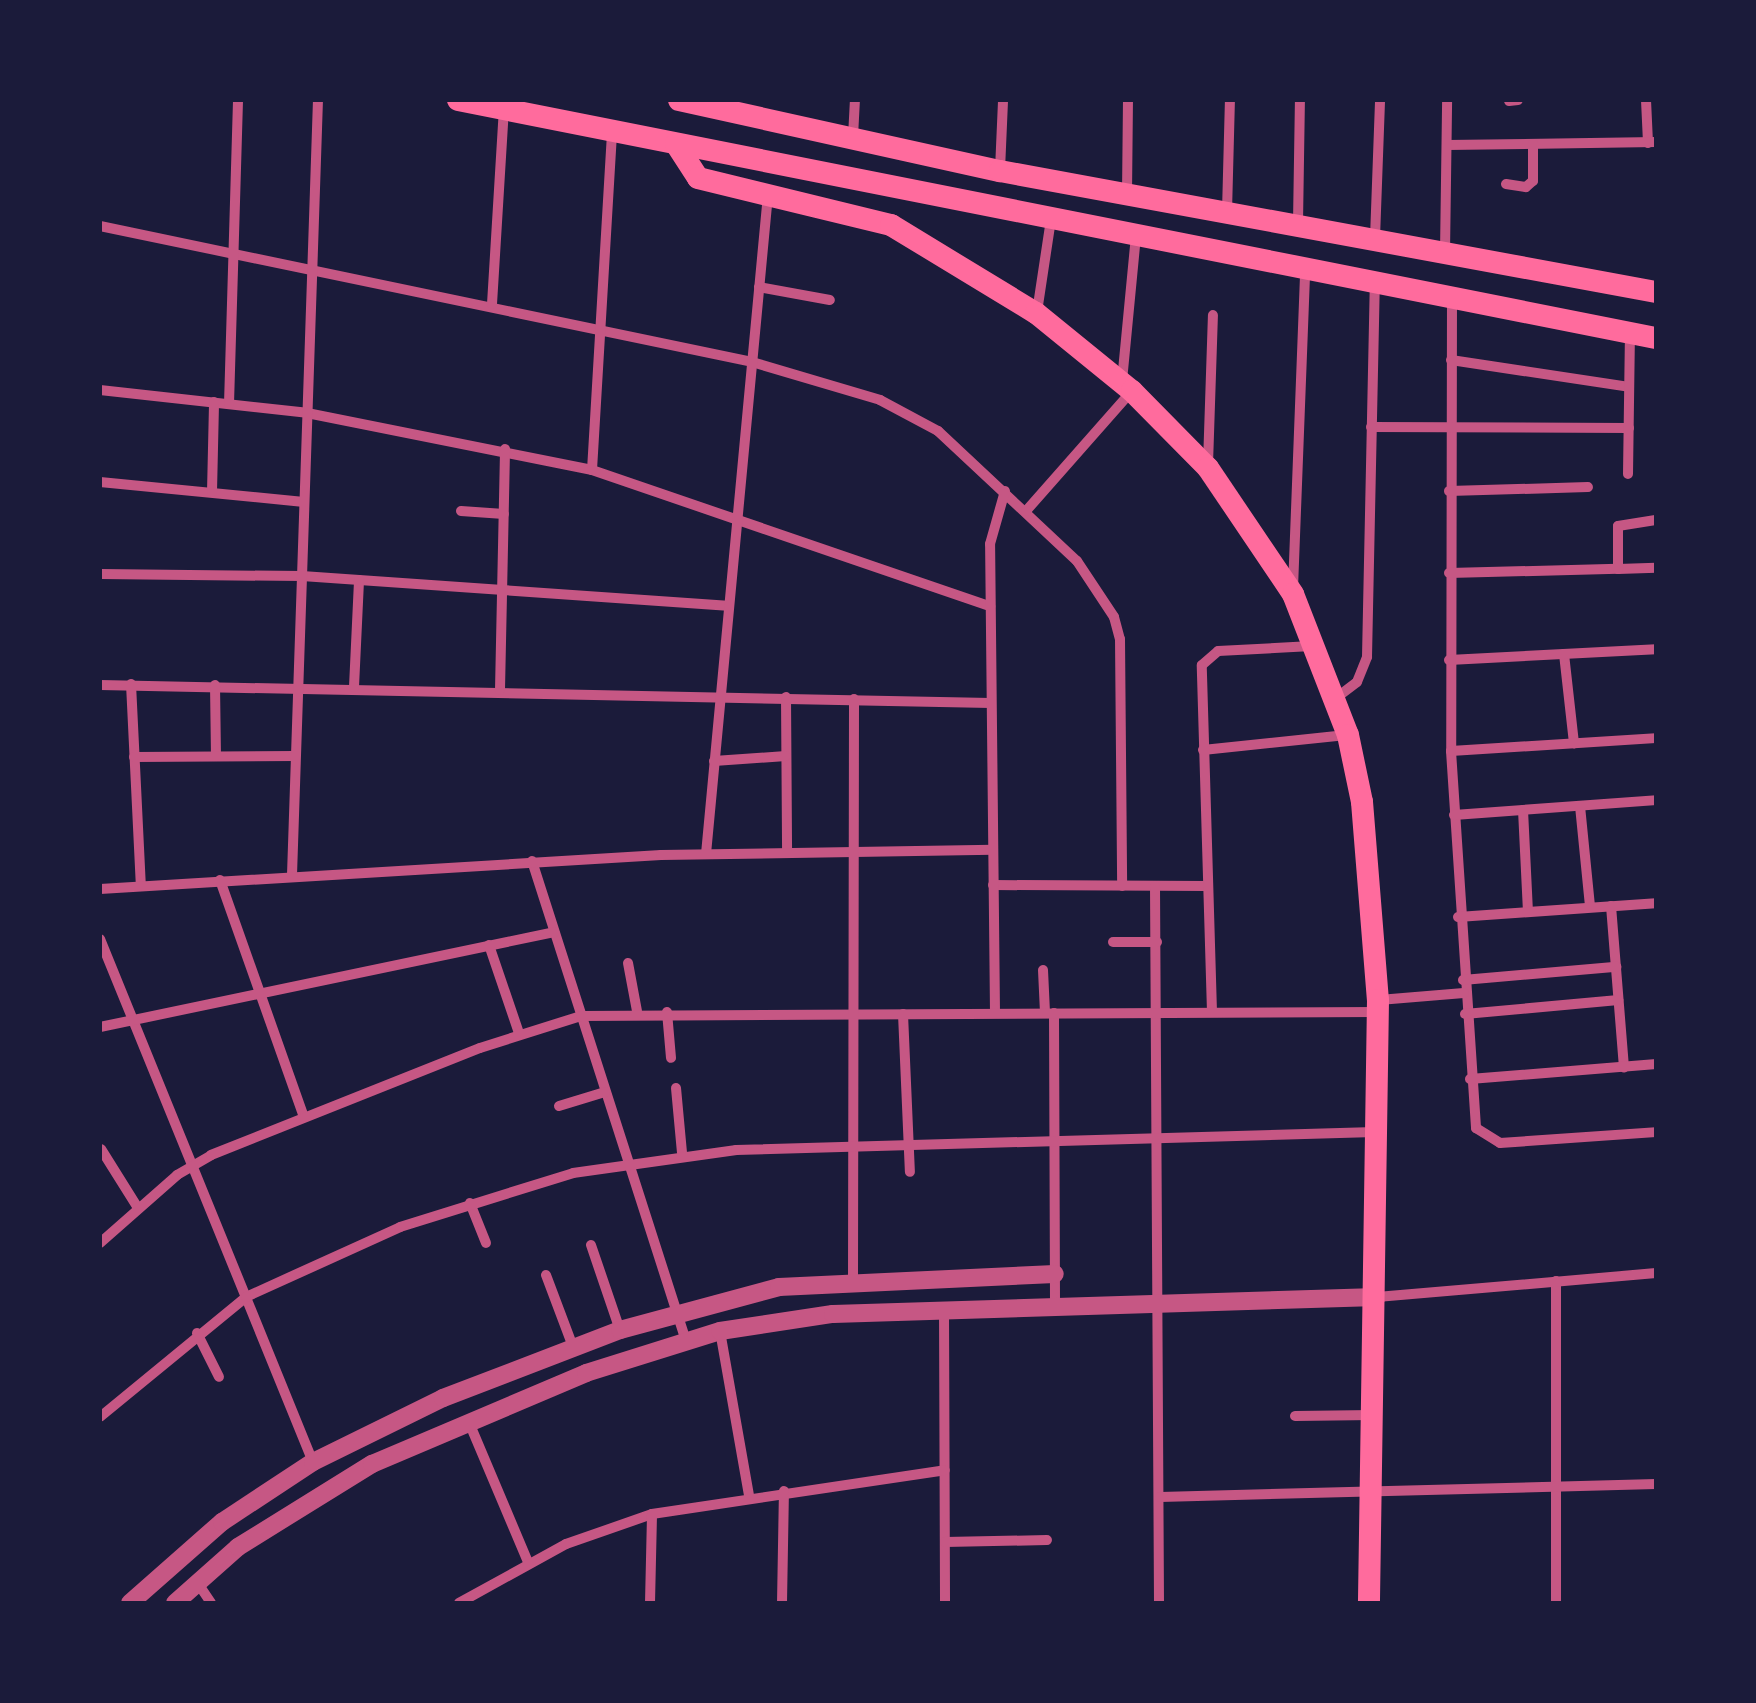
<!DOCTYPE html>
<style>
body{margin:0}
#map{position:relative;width:1756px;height:1703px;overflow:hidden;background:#1b1b3a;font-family:Commissioner,sans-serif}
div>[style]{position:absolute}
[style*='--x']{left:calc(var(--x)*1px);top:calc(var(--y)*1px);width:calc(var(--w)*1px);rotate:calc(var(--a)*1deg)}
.minor>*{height:10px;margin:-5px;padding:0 5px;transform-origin:5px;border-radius:5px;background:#c65784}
.tertiary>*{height:18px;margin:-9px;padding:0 9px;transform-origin:9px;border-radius:9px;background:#c65784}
.primary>*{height:22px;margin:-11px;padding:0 11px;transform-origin:11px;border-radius:11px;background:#ff6b9d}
span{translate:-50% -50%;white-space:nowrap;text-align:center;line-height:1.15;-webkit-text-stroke:10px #1b1b3a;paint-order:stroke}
.frame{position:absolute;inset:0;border:102px solid #1b1b3a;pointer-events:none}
</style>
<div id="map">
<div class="minor">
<div style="--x:1646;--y:100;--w:43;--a:87.3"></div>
<div style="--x:1509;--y:101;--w:9;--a:-6"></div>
<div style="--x:853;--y:137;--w:37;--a:-87"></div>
<div style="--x:1447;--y:145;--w:209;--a:-0.8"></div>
<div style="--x:1000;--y:170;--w:70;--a:-87.5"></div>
<div style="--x:1506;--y:184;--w:20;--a:9"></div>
<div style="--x:1526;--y:187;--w:9;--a:-41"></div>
<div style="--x:1533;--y:181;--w:37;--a:-90"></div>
<div style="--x:1127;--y:194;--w:94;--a:-89.4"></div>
<div style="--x:1227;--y:212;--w:112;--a:-88.5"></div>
<div style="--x:1298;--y:223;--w:123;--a:-89.1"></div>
<div style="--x:100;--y:226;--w:666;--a:11.78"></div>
<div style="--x:752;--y:362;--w:134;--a:16.5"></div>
<div style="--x:880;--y:400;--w:66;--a:28.1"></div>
<div style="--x:938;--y:431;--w:190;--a:43.1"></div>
<div style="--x:1077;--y:561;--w:67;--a:56.5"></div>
<div style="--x:1114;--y:617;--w:23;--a:75"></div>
<div style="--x:1120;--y:639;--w:247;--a:89.5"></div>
<div style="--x:1375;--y:238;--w:138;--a:-87.9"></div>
<div style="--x:1445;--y:252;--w:152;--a:-89.2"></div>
<div style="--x:759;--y:287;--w:72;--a:10.4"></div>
<div style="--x:1452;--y:297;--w:454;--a:90.1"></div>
<div style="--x:1451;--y:751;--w:378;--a:86.2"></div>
<div style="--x:1476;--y:1128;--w:28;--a:32"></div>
<div style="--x:1500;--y:1143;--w:156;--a:-4"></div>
<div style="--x:492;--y:304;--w:194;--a:-86.5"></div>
<div style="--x:1037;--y:312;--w:94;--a:-81.4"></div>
<div style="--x:1451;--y:360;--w:180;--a:8.6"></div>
<div style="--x:1122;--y:381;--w:147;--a:-84.5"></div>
<div style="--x:100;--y:390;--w:208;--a:6.3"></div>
<div style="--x:307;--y:413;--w:291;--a:11.3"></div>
<div style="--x:592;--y:470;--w:421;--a:18.9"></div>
<div style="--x:229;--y:404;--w:304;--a:-88.3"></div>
<div style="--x:1371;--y:427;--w:258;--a:0.2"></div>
<div style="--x:1208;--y:464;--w:149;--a:-88.1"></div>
<div style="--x:592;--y:470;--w:339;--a:-86.6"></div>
<div style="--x:1628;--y:474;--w:142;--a:-89.2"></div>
<div style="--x:100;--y:482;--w:205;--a:5.6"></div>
<div style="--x:1449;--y:491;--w:139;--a:-1.6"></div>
<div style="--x:212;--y:492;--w:90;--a:-88.7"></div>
<div style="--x:461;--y:511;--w:43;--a:4"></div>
<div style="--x:1026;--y:511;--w:159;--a:-48.6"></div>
<div style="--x:1618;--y:569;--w:38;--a:-2"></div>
<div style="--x:1449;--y:573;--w:169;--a:-1.4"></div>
<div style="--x:1618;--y:569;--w:43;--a:-90"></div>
<div style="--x:1618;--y:526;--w:38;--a:-9"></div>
<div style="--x:100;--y:574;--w:202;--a:0.6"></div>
<div style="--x:302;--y:576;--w:426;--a:4"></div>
<div style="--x:1293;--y:588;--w:318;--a:-87.8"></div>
<div style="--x:1564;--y:654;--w:90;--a:83.6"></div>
<div style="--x:1449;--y:660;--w:207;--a:-3"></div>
<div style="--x:131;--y:684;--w:202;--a:87.2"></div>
<div style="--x:100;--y:685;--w:891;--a:1.16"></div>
<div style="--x:215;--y:685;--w:71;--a:89.2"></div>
<div style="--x:354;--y:687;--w:107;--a:-87.3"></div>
<div style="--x:500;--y:690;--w:241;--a:-88.8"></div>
<div style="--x:786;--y:697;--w:156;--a:89.6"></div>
<div style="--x:1336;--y:698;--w:26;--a:-37"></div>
<div style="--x:1357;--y:682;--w:27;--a:-68"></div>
<div style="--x:1367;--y:657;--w:375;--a:-88.8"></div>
<div style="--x:1203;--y:750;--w:144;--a:-6"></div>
<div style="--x:1451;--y:751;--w:205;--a:-3.6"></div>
<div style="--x:134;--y:757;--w:161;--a:-0.4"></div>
<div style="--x:714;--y:761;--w:72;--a:-4"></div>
<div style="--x:1580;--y:806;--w:101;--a:84.3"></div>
<div style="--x:1523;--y:810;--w:102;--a:87.2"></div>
<div style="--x:1454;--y:815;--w:203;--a:-4.2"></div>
<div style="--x:706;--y:854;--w:663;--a:-84.63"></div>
<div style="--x:532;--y:861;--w:504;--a:72.21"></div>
<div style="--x:292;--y:875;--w:775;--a:-88.08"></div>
<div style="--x:220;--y:880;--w:251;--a:70.5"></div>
<div style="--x:993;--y:885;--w:214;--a:0.3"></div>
<div style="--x:1155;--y:886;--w:717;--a:89.68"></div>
<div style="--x:100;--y:889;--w:562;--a:-3.47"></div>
<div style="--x:661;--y:855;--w:332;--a:-0.9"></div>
<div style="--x:1611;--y:906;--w:162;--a:85.4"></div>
<div style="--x:1458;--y:917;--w:198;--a:-4"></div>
<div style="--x:100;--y:939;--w:565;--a:67.84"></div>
<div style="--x:1113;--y:942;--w:44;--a:0"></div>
<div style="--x:489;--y:945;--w:93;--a:71.2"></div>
<div style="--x:628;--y:963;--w:49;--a:79.4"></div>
<div style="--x:1043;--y:970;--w:43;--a:87.3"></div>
<div style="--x:1463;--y:980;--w:154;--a:-4.9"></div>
<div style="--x:1379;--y:1000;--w:85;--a:-4.7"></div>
<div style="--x:667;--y:1012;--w:46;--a:85"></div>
<div style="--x:1212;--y:1012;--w:347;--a:-91.7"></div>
<div style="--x:1202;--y:665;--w:21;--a:-41"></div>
<div style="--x:1218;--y:651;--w:94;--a:-3"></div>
<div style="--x:995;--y:1013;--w:469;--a:-90.6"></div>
<div style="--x:990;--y:544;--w:55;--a:-74.2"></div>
<div style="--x:1054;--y:1013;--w:291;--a:89.8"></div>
<div style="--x:903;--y:1014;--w:158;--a:87.5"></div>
<div style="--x:1465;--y:1014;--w:154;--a:-5.2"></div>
<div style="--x:100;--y:1027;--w:464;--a:-11.8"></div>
<div style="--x:1470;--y:1079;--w:187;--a:-4.6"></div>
<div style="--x:676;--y:1088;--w:65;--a:84.7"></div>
<div style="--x:559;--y:1106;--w:48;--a:-16.9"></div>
<div style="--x:101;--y:1149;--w:70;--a:57.9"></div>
<div style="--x:470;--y:1203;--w:43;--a:68.2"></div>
<div style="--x:100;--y:1243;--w:103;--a:-41.4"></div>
<div style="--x:177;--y:1175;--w:39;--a:-30"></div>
<div style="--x:211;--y:1155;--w:289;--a:-21.7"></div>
<div style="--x:480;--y:1048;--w:106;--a:-17.6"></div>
<div style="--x:581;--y:1016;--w:796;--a:-0.29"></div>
<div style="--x:591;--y:1245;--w:90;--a:71.2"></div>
<div style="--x:546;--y:1275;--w:77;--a:69.4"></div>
<div style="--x:1556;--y:1281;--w:322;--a:90"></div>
<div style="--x:853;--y:1282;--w:583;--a:-89.9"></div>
<div style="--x:1377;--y:1297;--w:280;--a:-4.9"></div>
<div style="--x:944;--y:1310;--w:293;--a:89.8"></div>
<div style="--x:720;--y:1331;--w:167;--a:80"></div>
<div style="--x:197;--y:1333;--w:49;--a:63.4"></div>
<div style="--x:1295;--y:1416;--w:78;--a:-0.7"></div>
<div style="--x:100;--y:1417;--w:189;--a:-39.4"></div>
<div style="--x:246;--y:1297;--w:169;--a:-24.4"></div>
<div style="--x:400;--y:1227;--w:181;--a:-17.3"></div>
<div style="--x:573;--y:1173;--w:165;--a:-8"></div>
<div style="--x:736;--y:1150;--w:639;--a:-1.61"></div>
<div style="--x:468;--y:1420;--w:154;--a:67.1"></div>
<div style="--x:1160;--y:1497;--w:496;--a:-1.5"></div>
<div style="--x:945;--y:1542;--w:102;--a:-1.1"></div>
<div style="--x:197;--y:1582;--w:25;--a:56"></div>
<div style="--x:459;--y:1603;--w:122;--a:-28.9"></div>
<div style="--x:566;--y:1544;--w:91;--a:-19.2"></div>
<div style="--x:652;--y:1514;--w:296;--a:-8.5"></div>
<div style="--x:650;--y:1603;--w:89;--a:-88.7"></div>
<div style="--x:782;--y:1603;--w:112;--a:-89"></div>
</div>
<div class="tertiary">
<div style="--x:130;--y:1603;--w:123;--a:-41.4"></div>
<div style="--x:222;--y:1522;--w:109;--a:-33.4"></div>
<div style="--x:313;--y:1462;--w:145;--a:-26.2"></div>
<div style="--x:443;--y:1398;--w:190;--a:-21"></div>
<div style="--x:620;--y:1330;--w:165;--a:-15.1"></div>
<div style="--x:779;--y:1287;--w:276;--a:-2.7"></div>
<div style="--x:175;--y:1603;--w:84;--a:-41.6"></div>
<div style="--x:238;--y:1547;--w:158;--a:-31.8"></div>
<div style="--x:372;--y:1464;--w:233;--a:-23"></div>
<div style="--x:586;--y:1373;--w:140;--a:-17.4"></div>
<div style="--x:720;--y:1331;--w:114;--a:-8.6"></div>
<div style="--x:833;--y:1314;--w:544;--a:-1.79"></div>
</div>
<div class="primary">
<div style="--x:458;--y:100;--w:1221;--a:11.24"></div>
<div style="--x:679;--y:100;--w:329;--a:12.5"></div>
<div style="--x:1000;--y:171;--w:667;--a:10.45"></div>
<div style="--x:676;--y:144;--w:40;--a:57.1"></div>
<div style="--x:698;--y:178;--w:199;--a:13.7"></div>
<div style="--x:891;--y:225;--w:170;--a:31.3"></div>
<div style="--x:1036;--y:313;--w:124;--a:39.1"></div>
<div style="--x:1132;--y:391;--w:108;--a:45.4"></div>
<div style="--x:1208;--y:468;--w:152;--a:56"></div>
<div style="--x:1293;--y:594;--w:151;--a:68.7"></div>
<div style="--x:1348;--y:735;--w:68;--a:78.2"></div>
<div style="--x:1362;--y:802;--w:199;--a:85.4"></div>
<div style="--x:1378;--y:1000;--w:603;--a:90.86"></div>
</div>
<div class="frame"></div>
</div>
